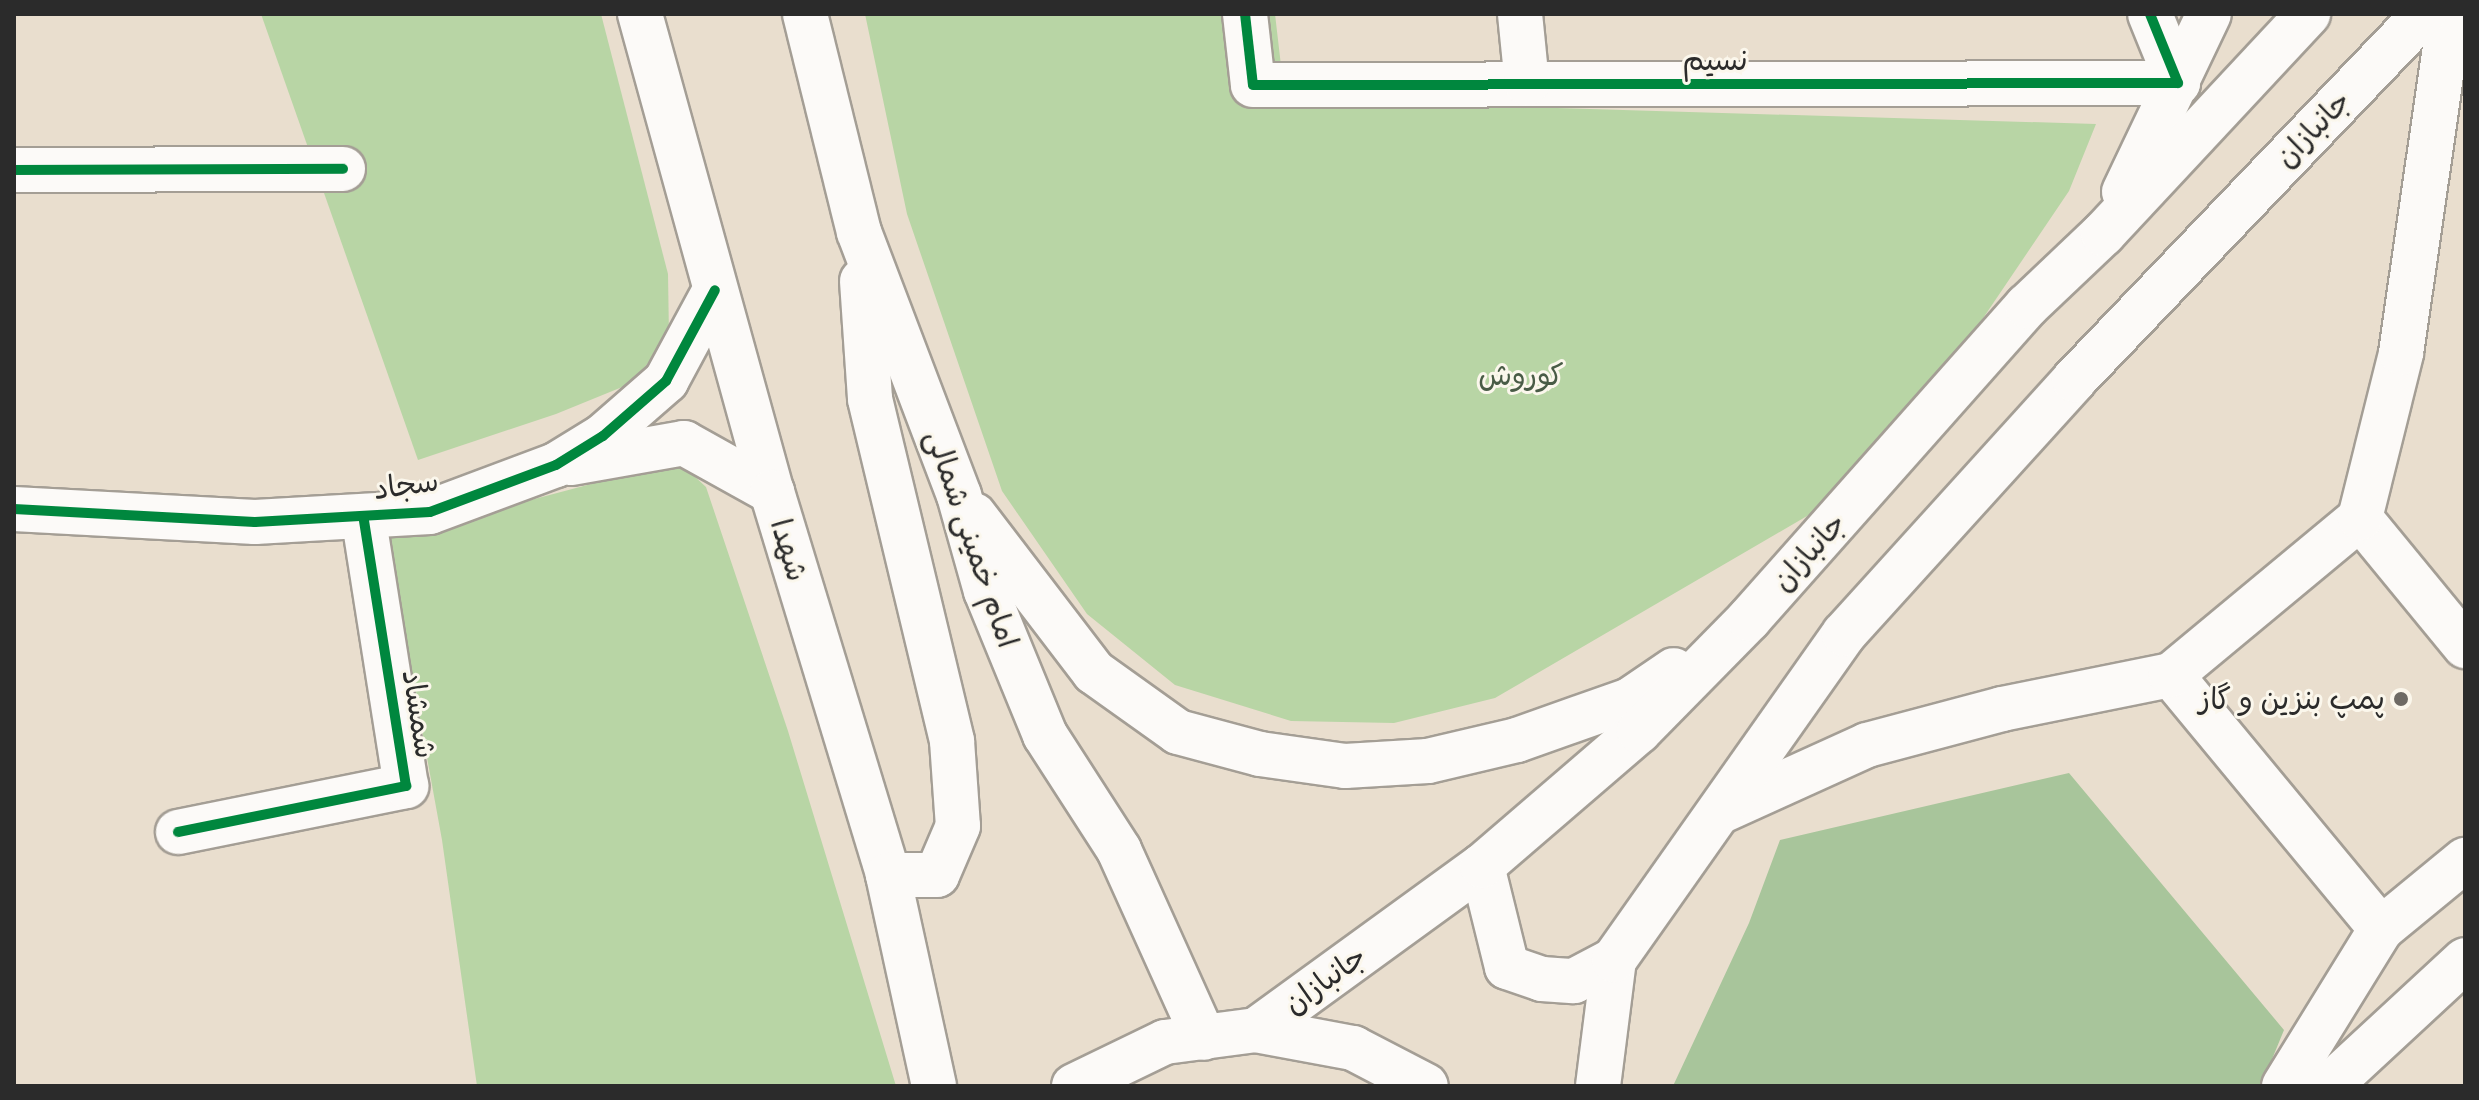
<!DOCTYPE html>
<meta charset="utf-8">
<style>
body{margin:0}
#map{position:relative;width:2479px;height:1100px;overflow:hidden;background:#e9dece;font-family:Sriracha,"Playpen Sans Arabic",sans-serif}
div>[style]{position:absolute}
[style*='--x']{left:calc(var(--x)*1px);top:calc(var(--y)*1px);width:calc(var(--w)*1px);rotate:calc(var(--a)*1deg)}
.green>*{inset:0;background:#b8d5a5}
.forest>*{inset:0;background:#a8c59b}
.roads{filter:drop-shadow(2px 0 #a49e95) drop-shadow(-2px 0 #a49e95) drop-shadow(0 2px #a49e95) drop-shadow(0 -2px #a49e95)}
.minor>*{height:44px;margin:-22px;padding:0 22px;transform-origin:22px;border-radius:22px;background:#fcfaf8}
.major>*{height:44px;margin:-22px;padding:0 22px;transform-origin:22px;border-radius:22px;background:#fcfaf8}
.highway>*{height:44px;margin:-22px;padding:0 22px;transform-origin:22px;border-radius:22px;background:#fcfaf8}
.cycleway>*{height:10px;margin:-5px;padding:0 5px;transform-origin:5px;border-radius:5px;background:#00873e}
.dots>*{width:22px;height:22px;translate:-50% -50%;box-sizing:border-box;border:4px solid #fbf7ec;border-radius:50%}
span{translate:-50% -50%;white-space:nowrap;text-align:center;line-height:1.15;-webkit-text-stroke:6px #fbf7ec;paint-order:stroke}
.street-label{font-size:30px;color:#2b2b2b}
.park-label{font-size:30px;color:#495c46}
.poi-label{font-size:30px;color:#2b2b2b}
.right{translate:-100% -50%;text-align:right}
.frame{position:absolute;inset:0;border:16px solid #2b2b2b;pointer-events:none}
</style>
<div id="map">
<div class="green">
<div style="clip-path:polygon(261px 14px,601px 14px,668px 274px,669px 337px,632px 383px,556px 414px,418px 460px)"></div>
<div style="clip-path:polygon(865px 14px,1275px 14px,1285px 100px,2096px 124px,2069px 191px,1946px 373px,1819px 509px,1495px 698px,1394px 723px,1291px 721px,1175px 685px,1087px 614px,1002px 491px,907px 214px)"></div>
<div style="clip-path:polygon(678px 461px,706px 487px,788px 731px,896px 1086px,477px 1086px,442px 840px,387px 538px)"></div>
</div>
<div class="forest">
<div style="clip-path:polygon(2069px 773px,2284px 1030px,2261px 1086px,1673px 1086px,1749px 923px,1780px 840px)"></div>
</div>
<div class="roads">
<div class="minor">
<div style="--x:1245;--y:14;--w:71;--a:83.6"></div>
<div style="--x:1253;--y:85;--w:925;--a:-0.12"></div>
<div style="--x:2178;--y:83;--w:74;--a:-112.1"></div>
<div style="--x:1520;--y:14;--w:70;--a:84.3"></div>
<div style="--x:14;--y:170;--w:329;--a:-0.2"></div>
<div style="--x:571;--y:463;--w:115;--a:-10"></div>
<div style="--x:684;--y:443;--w:101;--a:29.1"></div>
<div style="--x:14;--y:509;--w:241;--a:3.1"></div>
<div style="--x:255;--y:522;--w:175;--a:-3.3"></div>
<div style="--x:430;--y:512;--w:134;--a:-20.5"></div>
<div style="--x:556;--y:465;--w:55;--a:-31.7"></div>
<div style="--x:603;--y:436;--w:84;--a:-41.1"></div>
<div style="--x:666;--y:381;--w:103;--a:-61.7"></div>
<div style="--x:2360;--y:518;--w:166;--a:50.6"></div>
<div style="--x:2171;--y:675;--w:330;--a:50.4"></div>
<div style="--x:1724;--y:810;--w:157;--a:-24.4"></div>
<div style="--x:1867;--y:745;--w:140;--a:-14.9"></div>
<div style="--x:2002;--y:709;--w:172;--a:-11.4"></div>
<div style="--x:2171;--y:675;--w:246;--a:-39.7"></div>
<div style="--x:2360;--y:518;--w:170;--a:-76"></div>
<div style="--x:2401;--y:353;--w:343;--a:-81.8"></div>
<div style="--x:178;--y:832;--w:233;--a:-11.4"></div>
<div style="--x:406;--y:786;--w:273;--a:-99"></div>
<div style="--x:2284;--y:1086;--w:185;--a:-58.3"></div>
<div style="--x:2381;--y:929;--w:109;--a:-39.4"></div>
</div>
<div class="major">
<div style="--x:640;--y:14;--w:496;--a:74.6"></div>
<div style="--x:772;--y:492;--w:400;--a:73.1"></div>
<div style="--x:888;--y:875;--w:216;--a:77.7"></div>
<div style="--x:805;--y:14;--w:225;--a:76.1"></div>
<div style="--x:859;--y:232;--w:281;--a:69.2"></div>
<div style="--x:959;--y:495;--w:100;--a:74.3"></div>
<div style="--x:986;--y:591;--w:156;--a:67.7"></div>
<div style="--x:1045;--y:735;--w:137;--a:57.2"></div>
<div style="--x:1119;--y:850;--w:206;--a:65.7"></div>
<div style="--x:2124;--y:192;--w:197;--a:-64.5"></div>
<div style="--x:862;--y:281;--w:118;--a:86.1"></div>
<div style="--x:870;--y:399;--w:352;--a:76.5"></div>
<div style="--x:952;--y:741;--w:85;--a:86"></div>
<div style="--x:958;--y:826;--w:53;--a:113.2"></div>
<div style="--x:937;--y:875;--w:49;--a:180"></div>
<div style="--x:974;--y:515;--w:198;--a:52.6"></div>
<div style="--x:1094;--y:672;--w:103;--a:35.5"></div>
<div style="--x:1178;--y:732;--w:85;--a:15"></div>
<div style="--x:1260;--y:754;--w:86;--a:8"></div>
<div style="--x:1345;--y:766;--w:83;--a:-3.4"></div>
<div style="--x:1428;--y:761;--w:91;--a:-13.3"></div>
<div style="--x:1517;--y:740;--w:120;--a:-19.5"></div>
<div style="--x:1630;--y:700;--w:53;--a:-34.3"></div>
<div style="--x:1482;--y:866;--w:104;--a:76.1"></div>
<div style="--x:1507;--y:967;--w:37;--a:19"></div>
<div style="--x:1542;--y:979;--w:32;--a:4"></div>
<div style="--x:1574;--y:981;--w:45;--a:-27.7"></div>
<div style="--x:1256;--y:1030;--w:279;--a:-36"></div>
<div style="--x:1482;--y:866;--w:207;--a:-40.7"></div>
<div style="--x:1639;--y:731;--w:157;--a:-45.5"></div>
<div style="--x:1749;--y:619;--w:419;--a:-48.4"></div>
<div style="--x:2027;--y:306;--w:105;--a:-43.5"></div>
<div style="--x:2103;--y:234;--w:301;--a:-47"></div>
<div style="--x:1598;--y:1086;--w:127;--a:-82.8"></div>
<div style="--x:1614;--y:960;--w:399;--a:-54.8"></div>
<div style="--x:1844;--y:634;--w:343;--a:-47.8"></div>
<div style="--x:2074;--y:380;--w:506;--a:-46.28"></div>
</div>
<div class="highway">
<div style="--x:1074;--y:1086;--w:101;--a:-25.8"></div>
<div style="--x:1165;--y:1042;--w:92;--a:-7.5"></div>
<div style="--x:1256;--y:1030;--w:99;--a:10.5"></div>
<div style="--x:1353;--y:1048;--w:82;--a:27.5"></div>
<div style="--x:2329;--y:1086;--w:185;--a:-42.8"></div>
</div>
</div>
<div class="cycleway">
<div style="--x:1245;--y:14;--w:71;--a:83.6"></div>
<div style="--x:1253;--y:85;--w:925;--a:-0.12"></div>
<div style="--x:2178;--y:83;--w:74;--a:-112.1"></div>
<div style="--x:14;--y:170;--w:329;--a:-0.2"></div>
<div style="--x:14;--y:509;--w:241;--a:3.1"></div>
<div style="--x:255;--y:522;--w:175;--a:-3.3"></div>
<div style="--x:430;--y:512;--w:134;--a:-20.5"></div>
<div style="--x:556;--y:465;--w:55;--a:-31.7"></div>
<div style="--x:603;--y:436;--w:84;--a:-41.1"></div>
<div style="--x:666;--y:381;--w:103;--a:-61.7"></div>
<div style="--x:178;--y:832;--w:233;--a:-11.4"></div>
<div style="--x:406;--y:786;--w:273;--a:-99"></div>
</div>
<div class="dots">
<div style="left:2401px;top:699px;background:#6e6a64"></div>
</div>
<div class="street-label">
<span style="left:1715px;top:60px">نسیم</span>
<span style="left:2313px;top:129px;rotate:-46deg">جانبازان</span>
<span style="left:406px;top:485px;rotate:-8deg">سجاد</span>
<span style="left:972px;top:539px;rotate:71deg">امام خمینی شمالی</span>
<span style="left:789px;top:550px;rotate:73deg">شهدا</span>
<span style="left:1809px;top:552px;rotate:-48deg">جانبازان</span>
<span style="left:419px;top:714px;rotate:81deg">شمشاد</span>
<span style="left:1325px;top:980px;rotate:-36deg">جانبازان</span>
</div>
<div class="park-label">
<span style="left:1521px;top:375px">کوروش</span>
</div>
<div class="poi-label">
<span class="right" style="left:2385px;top:699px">پمپ بنزین و گاز</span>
</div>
<div class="frame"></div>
</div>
